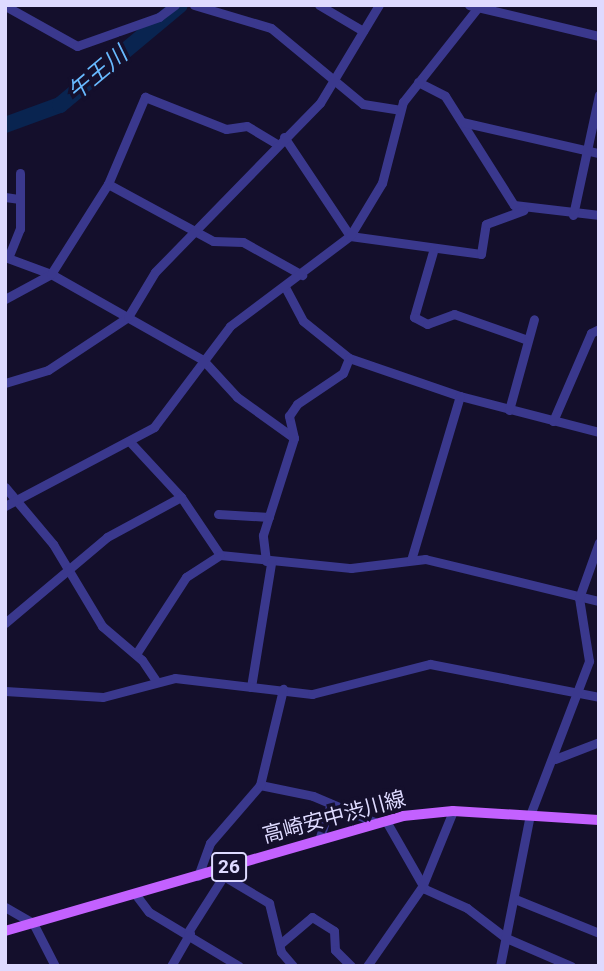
<!DOCTYPE html>
<meta charset="utf-8">
<style>
body{margin:0}
#map{position:relative;width:604px;height:971px;overflow:hidden;background:#140f2c;font-family:Roboto,"Noto Sans JP",sans-serif}
div>[style]{position:absolute}
[style*='--x']{left:calc(var(--x)*1px);top:calc(var(--y)*1px);width:calc(var(--w)*1px);rotate:calc(var(--a)*1deg)}
.river>*{height:16px;margin:-8px;padding:0 8px;transform-origin:8px;border-radius:8px;background:#092450}
.minor>*{height:9px;margin:-4.5px;padding:0 4.5px;transform-origin:4.5px;border-radius:4.5px;background:#3a388d}
.major>*{height:10px;margin:-5px;padding:0 5px;transform-origin:5px;border-radius:5px;background:#c361ff}
span{translate:-50% -50%;white-space:nowrap;text-align:center;line-height:1.15;-webkit-text-stroke:7px #140f2c;paint-order:stroke}
.shield-label span{padding:2px 5px;background:#140f2c;border:2px solid;border-radius:5px;-webkit-text-stroke-width:0}
.shield-label{font-size:19px;color:#dedaff;font-weight:700}
.street-label{font-size:21px;color:#dedaff}
.water-label{font-size:23px;color:#68baff;font-style:italic}
.frame{position:absolute;inset:0;border:7px solid #dedaff;pointer-events:none}
</style>
<div id="map">
<div class="river">
<div style="--x:5;--y:125;--w:59;--a:-20"></div>
<div style="--x:60;--y:105;--w:156;--a:-39.8"></div>
</div>
<div class="minor">
<div style="--x:194;--y:5;--w:80;--a:16.6"></div>
<div style="--x:271;--y:28;--w:119;--a:39.6"></div>
<div style="--x:363;--y:104;--w:37;--a:9"></div>
<div style="--x:319;--y:5;--w:51;--a:30.6"></div>
<div style="--x:469;--y:5;--w:134;--a:13.4"></div>
<div style="--x:9;--y:8;--w:78;--a:29.2"></div>
<div style="--x:77;--y:46;--w:87;--a:-19.5"></div>
<div style="--x:159;--y:17;--w:20;--a:-37"></div>
<div style="--x:418;--y:82;--w:30;--a:27"></div>
<div style="--x:445;--y:96;--w:129;--a:57.7"></div>
<div style="--x:514;--y:205;--w:86;--a:6.7"></div>
<div style="--x:462;--y:122;--w:140;--a:12.8"></div>
<div style="--x:284;--y:137;--w:119;--a:56.3"></div>
<div style="--x:350;--y:236;--w:132;--a:7.8"></div>
<div style="--x:481;--y:254;--w:30;--a:-81"></div>
<div style="--x:486;--y:224;--w:40;--a:-20.2"></div>
<div style="--x:108;--y:184;--w:119;--a:28.5"></div>
<div style="--x:213;--y:241;--w:30;--a:2"></div>
<div style="--x:243;--y:242;--w:68;--a:29.2"></div>
<div style="--x:5;--y:197;--w:15;--a:8"></div>
<div style="--x:573;--y:215;--w:123;--a:-77.8"></div>
<div style="--x:434;--y:248;--w:72;--a:106.2"></div>
<div style="--x:414;--y:317;--w:15;--a:28"></div>
<div style="--x:427;--y:324;--w:29;--a:-20"></div>
<div style="--x:454;--y:314;--w:75;--a:19.4"></div>
<div style="--x:5;--y:257;--w:49;--a:20.3"></div>
<div style="--x:51;--y:274;--w:175;--a:29.5"></div>
<div style="--x:203;--y:360;--w:50;--a:47.4"></div>
<div style="--x:237;--y:397;--w:70;--a:35.7"></div>
<div style="--x:8;--y:258;--w:31;--a:-68"></div>
<div style="--x:20;--y:229;--w:56;--a:-90"></div>
<div style="--x:285;--y:287;--w:38;--a:62"></div>
<div style="--x:303;--y:321;--w:59;--a:38.8"></div>
<div style="--x:349;--y:358;--w:117;--a:18.9"></div>
<div style="--x:460;--y:396;--w:144;--a:14.5"></div>
<div style="--x:5;--y:299;--w:52;--a:-28.5"></div>
<div style="--x:51;--y:274;--w:107;--a:-57.7"></div>
<div style="--x:108;--y:184;--w:95;--a:-67"></div>
<div style="--x:145;--y:97;--w:87;--a:21.6"></div>
<div style="--x:226;--y:129;--w:21;--a:-8"></div>
<div style="--x:247;--y:126;--w:33;--a:31"></div>
<div style="--x:5;--y:383;--w:45;--a:-16.8"></div>
<div style="--x:48;--y:370;--w:96;--a:-33.5"></div>
<div style="--x:128;--y:317;--w:52;--a:-59"></div>
<div style="--x:155;--y:272;--w:236;--a:-45.7"></div>
<div style="--x:320;--y:103;--w:114;--a:-59"></div>
<div style="--x:509;--y:410;--w:94;--a:-74.6"></div>
<div style="--x:553;--y:421;--w:96;--a:-66.6"></div>
<div style="--x:591;--y:333;--w:9;--a:-27"></div>
<div style="--x:131;--y:443;--w:74;--a:47.2"></div>
<div style="--x:181;--y:497;--w:70;--a:56.1"></div>
<div style="--x:220;--y:555;--w:132;--a:5.7"></div>
<div style="--x:351;--y:568;--w:75;--a:-6.9"></div>
<div style="--x:425;--y:559;--w:179;--a:13.6"></div>
<div style="--x:5;--y:487;--w:75;--a:49.9"></div>
<div style="--x:53;--y:544;--w:96;--a:59.1"></div>
<div style="--x:102;--y:626;--w:52;--a:40.4"></div>
<div style="--x:142;--y:660;--w:25;--a:56"></div>
<div style="--x:5;--y:506;--w:169;--a:-27.9"></div>
<div style="--x:154;--y:427;--w:126;--a:-53"></div>
<div style="--x:230;--y:326;--w:150;--a:-36.9"></div>
<div style="--x:350;--y:236;--w:62;--a:-58.9"></div>
<div style="--x:382;--y:183;--w:84;--a:-75.5"></div>
<div style="--x:403;--y:102;--w:124;--a:-51.6"></div>
<div style="--x:218;--y:514;--w:51;--a:3.4"></div>
<div style="--x:411;--y:560;--w:171;--a:-73.4"></div>
<div style="--x:266;--y:561;--w:26;--a:-97"></div>
<div style="--x:263;--y:535;--w:102;--a:-72.3"></div>
<div style="--x:294;--y:438;--w:23;--a:-103"></div>
<div style="--x:289;--y:416;--w:14;--a:-56"></div>
<div style="--x:297;--y:404;--w:55;--a:-34"></div>
<div style="--x:343;--y:373;--w:16;--a:-68"></div>
<div style="--x:5;--y:623;--w:133;--a:-40.1"></div>
<div style="--x:107;--y:537;--w:84;--a:-28.4"></div>
<div style="--x:136;--y:654;--w:92;--a:-57"></div>
<div style="--x:186;--y:577;--w:40;--a:-32.9"></div>
<div style="--x:251;--y:687;--w:126;--a:-80.8"></div>
<div style="--x:5;--y:691;--w:98;--a:3.5"></div>
<div style="--x:103;--y:697;--w:74;--a:-14.8"></div>
<div style="--x:175;--y:678;--w:138;--a:6.7"></div>
<div style="--x:312;--y:694;--w:122;--a:-14.3"></div>
<div style="--x:430;--y:664;--w:172;--a:11"></div>
<div style="--x:555;--y:759;--w:47;--a:-21.1"></div>
<div style="--x:260;--y:785;--w:54;--a:11.7"></div>
<div style="--x:313;--y:796;--w:69;--a:22.9"></div>
<div style="--x:386;--y:821;--w:78;--a:60.2"></div>
<div style="--x:425;--y:889;--w:46;--a:24.3"></div>
<div style="--x:467;--y:908;--w:49;--a:37.6"></div>
<div style="--x:506;--y:938;--w:71;--a:23.3"></div>
<div style="--x:319;--y:840;--w:38;--a:-72"></div>
<div style="--x:215;--y:871;--w:63;--a:30.7"></div>
<div style="--x:269;--y:903;--w:50;--a:76.2"></div>
<div style="--x:281;--y:952;--w:18;--a:49"></div>
<div style="--x:198;--y:876;--w:35;--a:-70"></div>
<div style="--x:210;--y:843;--w:77;--a:-49.2"></div>
<div style="--x:260;--y:785;--w:99;--a:-76.5"></div>
<div style="--x:136;--y:895;--w:21;--a:53"></div>
<div style="--x:149;--y:912;--w:105;--a:31"></div>
<div style="--x:515;--y:899;--w:91;--a:22"></div>
<div style="--x:5;--y:907;--w:32;--a:30"></div>
<div style="--x:33;--y:923;--w:48;--a:62.9"></div>
<div style="--x:188;--y:932;--w:65;--a:-57.5"></div>
<div style="--x:280;--y:944;--w:42;--a:-40.2"></div>
<div style="--x:312;--y:917;--w:26;--a:32"></div>
<div style="--x:334;--y:931;--w:19;--a:87"></div>
<div style="--x:335;--y:950;--w:23;--a:45"></div>
<div style="--x:171;--y:966;--w:38;--a:-60"></div>
<div style="--x:367;--y:966;--w:96;--a:-55.2"></div>
<div style="--x:422;--y:887;--w:82;--a:-67.8"></div>
<div style="--x:500;--y:966;--w:154;--a:-78.8"></div>
<div style="--x:530;--y:815;--w:165;--a:-69"></div>
<div style="--x:589;--y:661;--w:64;--a:-99"></div>
<div style="--x:579;--y:598;--w:59;--a:-70.3"></div>
</div>
<div class="major">
<div style="--x:5;--y:931;--w:414;--a:-16.1"></div>
<div style="--x:403;--y:816;--w:50;--a:-5.7"></div>
<div style="--x:453;--y:811;--w:146;--a:3.5"></div>
</div>
<div class="shield-label">
<span style="left:229px;top:867px">26</span>
</div>
<div class="street-label">
<span style="left:334px;top:817px;rotate:-15deg">高崎安中渋川線</span>
</div>
<div class="water-label">
<span style="left:98px;top:74px;rotate:-40deg">午王川</span>
</div>
<div class="frame"></div>
</div>
